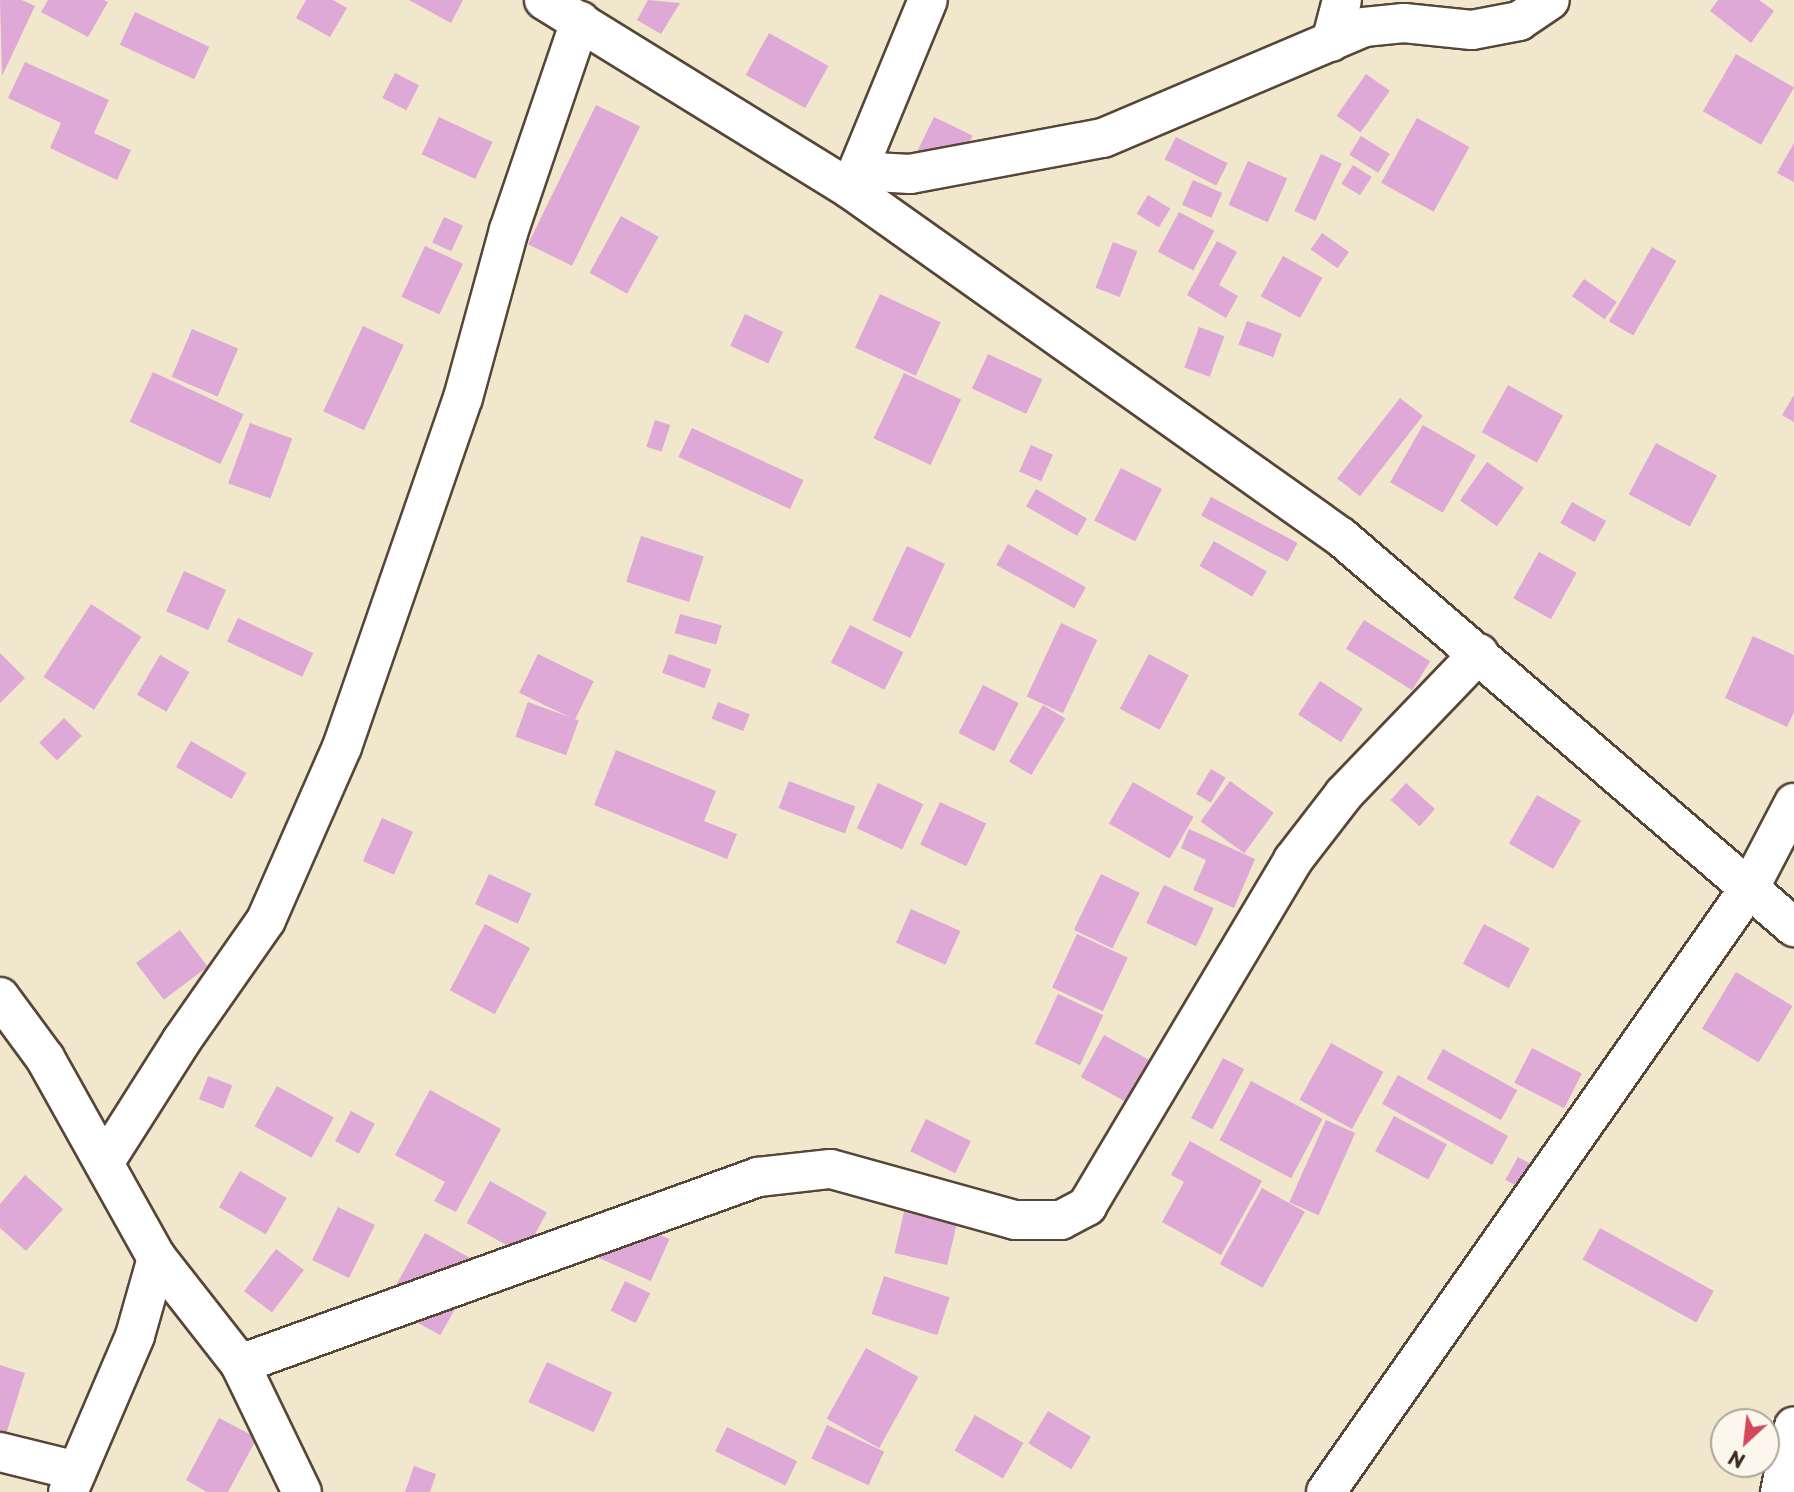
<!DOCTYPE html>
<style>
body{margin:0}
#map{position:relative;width:1794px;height:1492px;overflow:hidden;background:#f0e7cc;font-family:"Playpen Sans",sans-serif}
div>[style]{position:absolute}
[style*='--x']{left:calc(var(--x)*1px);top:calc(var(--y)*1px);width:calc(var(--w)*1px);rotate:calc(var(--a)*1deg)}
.building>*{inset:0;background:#dea9d7;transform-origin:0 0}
.roads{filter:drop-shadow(2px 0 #564638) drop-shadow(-2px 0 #564638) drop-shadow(0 2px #564638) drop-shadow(0 -2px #564638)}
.minor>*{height:38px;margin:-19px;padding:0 19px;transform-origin:19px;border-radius:19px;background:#fff}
span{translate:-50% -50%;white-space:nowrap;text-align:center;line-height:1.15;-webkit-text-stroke:6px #fbf7ec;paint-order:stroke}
.north{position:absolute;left:1710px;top:1408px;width:70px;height:70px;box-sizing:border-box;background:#fbf7ec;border:2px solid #aea59a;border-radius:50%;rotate:207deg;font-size:19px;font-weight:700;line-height:28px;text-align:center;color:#3b2a1e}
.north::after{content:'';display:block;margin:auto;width:24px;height:32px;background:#d1495b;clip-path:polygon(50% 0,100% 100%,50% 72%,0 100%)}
</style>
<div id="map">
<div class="building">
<div style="clip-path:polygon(0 0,22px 0,35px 6px,2px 76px)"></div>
<div style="clip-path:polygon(48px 0,104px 0,108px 2px,88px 37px,41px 12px)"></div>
<div style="clip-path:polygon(306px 0,333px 0,347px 8px,330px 37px,296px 18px)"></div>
<div style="clip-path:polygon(409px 0,463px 0,451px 23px)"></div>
<div style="clip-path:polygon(648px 0,680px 3px,661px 34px,637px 20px)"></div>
<div style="clip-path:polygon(1718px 0,1759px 0,1774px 11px,1751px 43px,1710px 11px)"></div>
<div style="left:135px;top:12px;width:82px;height:36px;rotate:25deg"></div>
<div style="left:769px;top:33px;width:68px;height:48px;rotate:29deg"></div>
<div style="left:1736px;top:54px;width:67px;height:66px;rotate:30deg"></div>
<div style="clip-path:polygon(25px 62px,109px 100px,94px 133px,131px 150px,117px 180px,50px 148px,61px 123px,8px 98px)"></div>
<div style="left:395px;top:73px;width:27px;height:28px;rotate:27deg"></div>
<div style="left:1366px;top:74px;width:29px;height:51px;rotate:35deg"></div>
<div style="left:596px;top:105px;width:49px;height:155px;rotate:26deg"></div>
<div style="left:439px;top:117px;width:59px;height:41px;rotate:25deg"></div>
<div style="left:934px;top:117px;width:43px;height:40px;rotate:26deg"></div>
<div style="left:1417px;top:118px;width:60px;height:74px;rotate:29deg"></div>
<div style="left:1361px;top:136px;width:34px;height:22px;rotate:32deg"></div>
<div style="left:1176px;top:137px;width:58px;height:25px;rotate:27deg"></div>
<div style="clip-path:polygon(1794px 143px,1794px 182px,1777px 173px)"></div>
<div style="left:1321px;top:154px;width:23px;height:63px;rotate:25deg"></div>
<div style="left:1248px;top:161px;width:43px;height:48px;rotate:24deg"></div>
<div style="left:1353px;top:165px;width:22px;height:22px;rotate:32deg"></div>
<div style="left:1193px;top:180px;width:32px;height:27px;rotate:24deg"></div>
<div style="left:1148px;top:195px;width:26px;height:22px;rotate:31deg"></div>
<div style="left:1179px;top:212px;width:40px;height:45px;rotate:28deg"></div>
<div style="left:621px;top:216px;width:43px;height:65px;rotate:29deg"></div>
<div style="left:444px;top:217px;width:21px;height:28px;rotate:25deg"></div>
<div style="left:1322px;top:233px;width:33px;height:20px;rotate:35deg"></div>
<div style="clip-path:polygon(1217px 241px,1237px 252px,1219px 285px,1238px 296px,1226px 318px,1187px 295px)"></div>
<div style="left:1113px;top:242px;width:26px;height:49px;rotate:21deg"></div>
<div style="left:425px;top:246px;width:42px;height:56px;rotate:25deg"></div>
<div style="left:1652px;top:247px;width:28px;height:86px;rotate:30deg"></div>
<div style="left:1283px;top:256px;width:45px;height:46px;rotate:29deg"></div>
<div style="left:1584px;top:279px;width:40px;height:21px;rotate:35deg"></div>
<div style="left:880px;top:294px;width:67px;height:59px;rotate:25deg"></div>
<div style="left:745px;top:314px;width:42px;height:35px;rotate:25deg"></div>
<div style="left:1247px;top:321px;width:37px;height:25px;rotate:20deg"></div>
<div style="left:363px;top:326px;width:45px;height:94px;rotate:25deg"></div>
<div style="left:1199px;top:327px;width:27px;height:43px;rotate:20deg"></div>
<div style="left:192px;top:329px;width:50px;height:52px;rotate:23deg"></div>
<div style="left:988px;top:354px;width:60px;height:38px;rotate:25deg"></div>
<div style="left:153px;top:372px;width:100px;height:55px;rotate:25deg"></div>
<div style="left:904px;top:373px;width:63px;height:72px;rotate:25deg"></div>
<div style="left:1508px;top:385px;width:63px;height:54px;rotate:29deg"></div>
<div style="clip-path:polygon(1794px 395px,1794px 422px,1782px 415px)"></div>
<div style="left:1400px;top:398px;width:29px;height:102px;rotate:38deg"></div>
<div style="left:655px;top:420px;width:16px;height:28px;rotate:18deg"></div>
<div style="left:250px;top:423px;width:45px;height:64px;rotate:20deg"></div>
<div style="left:1423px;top:425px;width:61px;height:66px;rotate:30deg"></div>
<div style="left:692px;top:428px;width:123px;height:32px;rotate:25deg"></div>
<div style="left:1656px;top:443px;width:69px;height:58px;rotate:28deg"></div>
<div style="left:1031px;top:445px;width:24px;height:29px;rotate:24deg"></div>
<div style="left:1487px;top:462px;width:45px;height:47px;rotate:35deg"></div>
<div style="left:1121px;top:468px;width:46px;height:59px;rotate:27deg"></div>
<div style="left:1036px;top:489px;width:59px;height:20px;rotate:30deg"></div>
<div style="left:1211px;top:497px;width:98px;height:21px;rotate:28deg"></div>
<div style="left:1572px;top:502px;width:39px;height:24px;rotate:29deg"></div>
<div style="left:641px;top:536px;width:66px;height:48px;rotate:18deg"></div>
<div style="left:1214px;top:541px;width:61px;height:29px;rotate:30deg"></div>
<div style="left:1008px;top:544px;width:89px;height:24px;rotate:29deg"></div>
<div style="left:907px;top:546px;width:42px;height:82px;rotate:25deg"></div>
<div style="left:1539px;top:552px;width:43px;height:53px;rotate:29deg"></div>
<div style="left:184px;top:571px;width:46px;height:44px;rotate:24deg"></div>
<div style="left:91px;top:604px;width:60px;height:87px;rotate:33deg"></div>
<div style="left:680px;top:614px;width:43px;height:20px;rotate:15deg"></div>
<div style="left:238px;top:618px;width:83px;height:26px;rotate:25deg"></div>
<div style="left:1364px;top:620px;width:78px;height:34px;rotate:32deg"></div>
<div style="left:1061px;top:623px;width:40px;height:81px;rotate:25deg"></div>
<div style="left:850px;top:625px;width:60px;height:42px;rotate:27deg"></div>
<div style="clip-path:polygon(1753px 636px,1794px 655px,1794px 712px,1787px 727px,1725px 698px)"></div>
<div style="clip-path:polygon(0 653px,25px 678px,0 703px)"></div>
<div style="left:538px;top:654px;width:62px;height:43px;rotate:26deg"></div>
<div style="left:669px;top:654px;width:45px;height:20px;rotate:20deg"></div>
<div style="left:1149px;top:654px;width:45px;height:62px;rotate:28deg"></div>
<div style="left:160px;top:655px;width:34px;height:46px;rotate:30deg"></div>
<div style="left:1320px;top:681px;width:51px;height:40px;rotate:33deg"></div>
<div style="left:983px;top:685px;width:40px;height:54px;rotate:27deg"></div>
<div style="left:528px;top:702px;width:54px;height:37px;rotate:20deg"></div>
<div style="left:718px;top:702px;width:34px;height:18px;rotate:21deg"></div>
<div style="left:1043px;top:705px;width:26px;height:66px;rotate:31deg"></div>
<div style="left:64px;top:718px;width:25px;height:35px;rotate:45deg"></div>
<div style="left:191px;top:741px;width:64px;height:30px;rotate:30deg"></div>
<div style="clip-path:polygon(616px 750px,716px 791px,704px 821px,737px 834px,727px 859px,594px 805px)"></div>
<div style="left:1211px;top:769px;width:17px;height:29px;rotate:31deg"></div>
<div style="left:789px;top:781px;width:71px;height:29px;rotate:21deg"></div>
<div style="left:1230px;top:781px;width:54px;height:50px;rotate:36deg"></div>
<div style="left:1133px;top:782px;width:70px;height:48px;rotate:30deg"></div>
<div style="left:878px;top:783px;width:50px;height:50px;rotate:25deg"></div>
<div style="left:1406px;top:783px;width:39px;height:23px;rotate:42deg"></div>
<div style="left:1537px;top:795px;width:51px;height:56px;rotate:30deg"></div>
<div style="left:940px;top:802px;width:51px;height:47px;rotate:25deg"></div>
<div style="left:382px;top:818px;width:34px;height:47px;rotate:24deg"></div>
<div style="clip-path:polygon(1189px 829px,1255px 859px,1234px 908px,1193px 890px,1206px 860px,1181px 848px)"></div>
<div style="left:489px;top:874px;width:47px;height:33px;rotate:25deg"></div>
<div style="left:1101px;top:874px;width:43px;height:62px;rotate:26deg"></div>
<div style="left:1164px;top:885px;width:55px;height:42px;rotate:25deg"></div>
<div style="left:911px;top:909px;width:54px;height:37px;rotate:24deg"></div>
<div style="left:485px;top:924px;width:51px;height:75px;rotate:28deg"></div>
<div style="left:1484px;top:924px;width:52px;height:45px;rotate:28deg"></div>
<div style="left:180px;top:930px;width:46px;height:55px;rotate:53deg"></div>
<div style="left:1077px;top:934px;width:56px;height:59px;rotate:25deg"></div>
<div style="left:1736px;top:972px;width:66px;height:66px;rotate:31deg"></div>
<div style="left:1058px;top:994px;width:50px;height:55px;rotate:25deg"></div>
<div style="left:1104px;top:1035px;width:60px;height:48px;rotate:29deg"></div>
<div style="left:1331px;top:1043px;width:60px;height:65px;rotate:29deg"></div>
<div style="left:1532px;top:1048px;width:56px;height:39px;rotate:27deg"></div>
<div style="left:1443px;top:1049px;width:85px;height:34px;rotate:29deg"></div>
<div style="left:1223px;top:1058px;width:24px;height:68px;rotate:28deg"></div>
<div style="left:1398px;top:1075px;width:126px;height:33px;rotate:29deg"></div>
<div style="left:208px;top:1076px;width:26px;height:25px;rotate:21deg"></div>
<div style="left:1251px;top:1081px;width:81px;height:67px;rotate:28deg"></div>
<div style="left:277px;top:1086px;width:65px;height:46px;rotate:29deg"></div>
<div style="clip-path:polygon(430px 1090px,501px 1129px,456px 1212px,434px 1201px,445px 1182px,395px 1155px)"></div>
<div style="left:351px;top:1111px;width:27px;height:34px;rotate:28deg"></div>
<div style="left:1394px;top:1116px;width:60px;height:40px;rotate:28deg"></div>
<div style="left:926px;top:1119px;width:50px;height:36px;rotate:26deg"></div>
<div style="left:1326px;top:1120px;width:32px;height:90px;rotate:24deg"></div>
<div style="clip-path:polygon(1190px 1141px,1262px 1181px,1221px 1255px,1162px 1222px,1184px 1182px,1171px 1175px)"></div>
<div style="left:1518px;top:1157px;width:25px;height:26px;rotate:29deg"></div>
<div style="left:240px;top:1171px;width:54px;height:42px;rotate:30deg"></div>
<div style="clip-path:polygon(25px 1175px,63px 1209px,26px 1251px,0 1228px,0 1204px)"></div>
<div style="left:490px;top:1181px;width:65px;height:48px;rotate:29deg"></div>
<div style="left:1262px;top:1188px;width:49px;height:87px;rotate:29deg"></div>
<div style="left:338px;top:1207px;width:41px;height:59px;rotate:26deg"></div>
<div style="left:904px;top:1212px;width:54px;height:42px;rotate:13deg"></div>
<div style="left:611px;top:1213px;width:64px;height:46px;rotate:24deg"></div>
<div style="left:1600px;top:1228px;width:130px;height:36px;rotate:29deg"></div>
<div style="left:425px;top:1233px;width:63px;height:82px;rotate:29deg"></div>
<div style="left:276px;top:1249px;width:35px;height:53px;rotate:37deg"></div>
<div style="left:884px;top:1276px;width:69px;height:40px;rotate:18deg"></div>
<div style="left:625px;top:1281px;width:28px;height:33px;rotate:26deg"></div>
<div style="left:866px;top:1348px;width:60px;height:81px;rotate:29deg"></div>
<div style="left:547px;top:1362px;width:72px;height:44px;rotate:25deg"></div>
<div style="clip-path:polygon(0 1365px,25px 1373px,3px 1444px,0 1443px)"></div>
<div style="left:1048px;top:1411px;width:50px;height:38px;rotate:31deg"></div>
<div style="left:975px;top:1415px;width:56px;height:41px;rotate:30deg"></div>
<div style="clip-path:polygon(219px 1418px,257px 1438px,228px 1492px,207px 1492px,186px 1480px)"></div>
<div style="left:827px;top:1425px;width:63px;height:37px;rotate:25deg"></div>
<div style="left:727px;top:1427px;width:78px;height:27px;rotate:26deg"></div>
<div style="clip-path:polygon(414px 1466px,436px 1474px,430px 1492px,405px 1492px)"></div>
</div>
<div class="roads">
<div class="minor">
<div style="--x:544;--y:0;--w:360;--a:31.7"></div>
<div style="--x:850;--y:189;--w:602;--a:35.33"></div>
<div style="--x:1341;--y:537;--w:598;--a:40.73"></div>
<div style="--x:1331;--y:42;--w:43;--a:-75.3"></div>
<div style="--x:857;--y:171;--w:53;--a:3.2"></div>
<div style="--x:910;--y:174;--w:196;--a:-10.6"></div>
<div style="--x:1103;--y:138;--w:284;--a:-23"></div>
<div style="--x:1364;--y:27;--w:40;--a:-5.7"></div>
<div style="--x:1404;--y:23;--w:68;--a:5.9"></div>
<div style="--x:1472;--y:30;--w:48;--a:-10.8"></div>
<div style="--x:1519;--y:21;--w:37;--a:-34"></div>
<div style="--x:850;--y:189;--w:204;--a:-67.6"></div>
<div style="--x:0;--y:997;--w:76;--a:53.6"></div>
<div style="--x:45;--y:1058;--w:229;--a:60.8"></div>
<div style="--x:157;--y:1258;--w:81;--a:105.8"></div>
<div style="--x:135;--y:1336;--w:170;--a:113.2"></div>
<div style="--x:104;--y:1163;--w:146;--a:-57.6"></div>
<div style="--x:182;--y:1040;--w:146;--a:-55"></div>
<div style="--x:266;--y:920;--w:189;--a:-66.3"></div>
<div style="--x:342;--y:747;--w:369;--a:-70.9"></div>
<div style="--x:463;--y:398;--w:174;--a:-74.7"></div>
<div style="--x:509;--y:230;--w:221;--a:-71.2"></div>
<div style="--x:157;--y:1258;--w:135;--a:51.9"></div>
<div style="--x:240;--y:1364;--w:142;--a:64.2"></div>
<div style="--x:240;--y:1364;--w:551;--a:-19.85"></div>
<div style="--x:758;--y:1177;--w:73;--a:-6.3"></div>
<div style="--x:831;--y:1169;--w:191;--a:15.5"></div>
<div style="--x:1015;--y:1220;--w:46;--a:0"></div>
<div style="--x:1061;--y:1220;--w:30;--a:-28"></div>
<div style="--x:1087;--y:1206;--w:403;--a:-59.2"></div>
<div style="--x:1293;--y:860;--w:83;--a:-52.3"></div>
<div style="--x:1344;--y:794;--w:195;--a:-46.2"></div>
<div style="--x:0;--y:1452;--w:79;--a:13.9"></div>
<div style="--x:1326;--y:1492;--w:739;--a:-54.98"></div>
<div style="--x:1750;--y:887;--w:95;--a:-62.4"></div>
<div style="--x:1780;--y:1492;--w:67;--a:-78"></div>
</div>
</div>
<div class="north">N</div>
</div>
